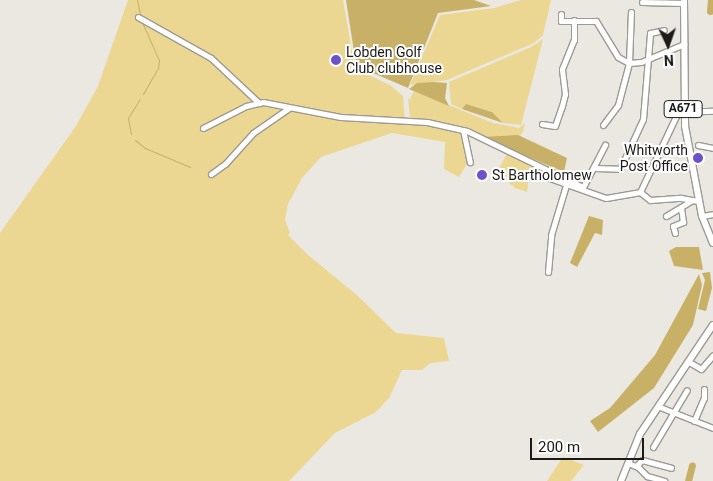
<!DOCTYPE html>
<style>
body{margin:0}
#map{position:relative;width:713px;height:481px;overflow:hidden;background:#eae8e0;font-family:Roboto,sans-serif}
div>[style]{position:absolute}
[style*='--x']{left:calc(var(--x)*1px);top:calc(var(--y)*1px);width:calc(var(--w)*1px);rotate:calc(var(--a)*1deg)}
.green>*{inset:0;background:#ecd792}
.forest>*{inset:0;background:#c8b166}
.stream>*{height:1px;margin:-0.5px;padding:0 0.5px;transform-origin:0.5px;border-radius:0.5px;background:#c7b065}
.river>*{height:7px;margin:-3.5px;padding:0 3.5px;transform-origin:3.5px;border-radius:3.5px;background:#c7b065}
.roads{filter:drop-shadow(1px 0 #9c9a93) drop-shadow(-1px 0 #9c9a93) drop-shadow(0 1px #9c9a93) drop-shadow(0 -1px #9c9a93)}
.minor>*{height:5px;margin:-2.5px;padding:0 2.5px;transform-origin:2.5px;border-radius:2.5px;background:#fff}
.major>*{height:6px;margin:-3px;padding:0 3px;transform-origin:3px;border-radius:3px;background:#fff}
.dots>*{width:14px;height:14px;translate:-50% -50%;box-sizing:border-box;border:2px solid #fff;border-radius:50%}
span{translate:-50% -50%;white-space:nowrap;text-align:center;line-height:1.15;-webkit-text-stroke:4px #fff;paint-order:stroke}
.shield-label span{padding:1px 4px;background:#fff;border:1px solid;border-radius:4px;-webkit-text-stroke-width:0}
.shield-label{font-size:12px;color:#1b1a18;font-weight:700}
.poi-label{font-size:14px;color:#1b1a18}
.left{translate:0 -50%;text-align:left}
.right{translate:-100% -50%;text-align:right}
.north{position:absolute;left:643px;top:20px;width:50px;height:50px;-webkit-text-stroke:4px #fff;paint-order:stroke;rotate:177deg;font-size:14px;font-weight:700;line-height:20px;text-align:center;color:#1b1a18}
.north::after{content:'';display:block;margin:auto;width:18px;height:22px;background:#1b1a18;clip-path:polygon(50% 0,100% 100%,50% 72%,0 100%)}
.scale{position:absolute;left:530px;top:438px;width:114px;height:22px;box-sizing:border-box;border:2px solid #1b1a18;border-top:0;padding-left:6px;font-size:15px;line-height:18px;white-space:nowrap;color:#1b1a18;-webkit-text-stroke:4px #fff;paint-order:stroke}
</style>
<div id="map">
<div class="green">
<div style="clip-path:polygon(128px 0,343px 0,355px 69px,390px 85px,403px 96px,405px 123px,447px 128px,462px 135px,468px 162px,459px 177px,444px 169px,445px 142px,392px 133px,321px 157px,302px 178px,288px 204px,285px 220px,290px 233px,288px 235px,308px 255px,358px 296px,396px 333px,444px 338px,449px 361px,430px 363px,422px 370px,402px 370px,389px 398px,376px 412px,335px 433px,289px 481px,0 481px,0 233px,76px 126px,98px 86px)"></div>
<div style="clip-path:polygon(521px 0,551px 0,543px 35px,534px 43px,447px 80px,410px 85px,440px 15px,494px 8px)"></div>
<div style="clip-path:polygon(543px 39px,521px 125px,503px 123px,492px 112px,466px 104px,462px 109px,451px 104px,449px 82px,531px 47px)"></div>
<div style="clip-path:polygon(414px 91px,493px 123px,519px 128px,525px 123px,523px 131px,520px 136px,481px 137px,410px 118px,408px 98px,410px 100px)"></div>
<div style="clip-path:polygon(508px 152px,531px 162px,527px 192px,515px 188px,497px 172px)"></div>
<div style="clip-path:polygon(563px 457px,584px 465px,571px 481px,547px 481px)"></div>
</div>
<div class="forest">
<div style="clip-path:polygon(346px 0,474px 0,491px 6px,438px 13px,408px 88px,359px 67px,355px 58px)"></div>
<div style="clip-path:polygon(433px 82px,447px 83px,445px 98px,449px 106px,409px 89px,417px 83px)"></div>
<div style="clip-path:polygon(466px 104px,492px 112px,503px 123px,462px 109px)"></div>
<div style="clip-path:polygon(518px 135px,567px 158px,564px 172px,481px 137px)"></div>
<div style="clip-path:polygon(589px 216px,603px 220px,602px 235px,595px 233px,577px 267px,570px 263px)"></div>
<div style="clip-path:polygon(676px 247px,699px 247px,703px 270px,674px 266px,669px 251px)"></div>
<div style="clip-path:polygon(710px 272px,712px 288px,706px 311px,698px 309px,705px 280px,702px 273px)"></div>
<div style="clip-path:polygon(699px 274px,702px 285px,693px 325px,654px 388px,598px 432px,590px 421px,610px 408px,655px 355px)"></div>
</div>
<div class="stream">
<div style="--x:137;--y:0;--w:14;--a:78"></div>
<div style="--x:141;--y:20;--w:44;--a:65.8"></div>
<div style="--x:159;--y:60;--w:8;--a:97"></div>
<div style="--x:158;--y:68;--w:30;--a:120"></div>
<div style="--x:131;--y:134;--w:16;--a:-101"></div>
<div style="--x:128;--y:118;--w:22;--a:-58"></div>
<div style="--x:135;--y:140;--w:13;--a:39"></div>
<div style="--x:145;--y:148;--w:49;--a:22.9"></div>
</div>
<div class="river">
<div style="--x:710;--y:11;--w:11;--a:-85"></div>
<div style="--x:688;--y:481;--w:16;--a:-76"></div>
</div>
<div class="roads">
<div class="minor">
<div style="--x:642;--y:2;--w:42;--a:1.4"></div>
<div style="--x:561;--y:14;--w:7;--a:90"></div>
<div style="--x:561;--y:21;--w:35;--a:0"></div>
<div style="--x:596;--y:21;--w:42;--a:58.6"></div>
<div style="--x:618;--y:57;--w:13;--a:29"></div>
<div style="--x:629;--y:63;--w:12;--a:-5"></div>
<div style="--x:641;--y:62;--w:47;--a:-22.7"></div>
<div style="--x:138;--y:17;--w:84;--a:29.3"></div>
<div style="--x:211;--y:58;--w:66;--a:43.2"></div>
<div style="--x:542;--y:124;--w:13;--a:9"></div>
<div style="--x:555;--y:126;--w:21;--a:-71"></div>
<div style="--x:562;--y:106;--w:12;--a:-76"></div>
<div style="--x:565;--y:94;--w:25;--a:-97"></div>
<div style="--x:562;--y:69;--w:31;--a:-68"></div>
<div style="--x:574;--y:40;--w:20;--a:-90"></div>
<div style="--x:603;--y:125;--w:25;--a:-53"></div>
<div style="--x:618;--y:105;--w:43;--a:-75.3"></div>
<div style="--x:629;--y:63;--w:51;--a:-87.8"></div>
<div style="--x:203;--y:128;--w:48;--a:-27.1"></div>
<div style="--x:246;--y:106;--w:17;--a:-13"></div>
<div style="--x:263;--y:102;--w:79;--a:10.9"></div>
<div style="--x:341;--y:117;--w:86;--a:3.3"></div>
<div style="--x:427;--y:122;--w:41;--a:12.7"></div>
<div style="--x:467;--y:131;--w:129;--a:25.8"></div>
<div style="--x:463;--y:130;--w:33;--a:78"></div>
<div style="--x:698;--y:145;--w:15;--a:11"></div>
<div style="--x:595;--y:168;--w:25;--a:2"></div>
<div style="--x:620;--y:169;--w:55;--a:-65.3"></div>
<div style="--x:643;--y:119;--w:86;--a:-85.3"></div>
<div style="--x:650;--y:33;--w:14;--a:-12"></div>
<div style="--x:211;--y:174;--w:17;--a:-36"></div>
<div style="--x:225;--y:164;--w:42;--a:-47.9"></div>
<div style="--x:253;--y:133;--w:44;--a:-34.8"></div>
<div style="--x:541;--y:175;--w:69;--a:19.5"></div>
<div style="--x:606;--y:198;--w:35;--a:-10"></div>
<div style="--x:582;--y:189;--w:50;--a:-62.4"></div>
<div style="--x:640;--y:192;--w:89;--a:-64.6"></div>
<div style="--x:678;--y:112;--w:35;--a:-2"></div>
<div style="--x:640;--y:192;--w:13;--a:39"></div>
<div style="--x:650;--y:200;--w:31;--a:-4"></div>
<div style="--x:681;--y:198;--w:17;--a:10"></div>
<div style="--x:666;--y:216;--w:17;--a:-31"></div>
<div style="--x:702;--y:216;--w:11;--a:-10"></div>
<div style="--x:675;--y:233;--w:7;--a:-106"></div>
<div style="--x:673;--y:226;--w:11;--a:-22"></div>
<div style="--x:683;--y:222;--w:15;--a:-98"></div>
<div style="--x:681;--y:207;--w:13;--a:-32"></div>
<div style="--x:548;--y:272;--w:37;--a:-85"></div>
<div style="--x:551;--y:235;--w:52;--a:-73.3"></div>
<div style="--x:689;--y:362;--w:14;--a:30"></div>
<div style="--x:701;--y:369;--w:18;--a:-49"></div>
<div style="--x:660;--y:407;--w:57;--a:21.6"></div>
<div style="--x:694;--y:421;--w:25;--a:-67"></div>
<div style="--x:704;--y:398;--w:9;--a:-90"></div>
<div style="--x:653;--y:447;--w:66;--a:-59.2"></div>
<div style="--x:628;--y:463;--w:11;--a:22"></div>
<div style="--x:638;--y:467;--w:13;--a:45"></div>
<div style="--x:647;--y:476;--w:18;--a:16"></div>
<div style="--x:636;--y:466;--w:8;--a:-45"></div>
<div style="--x:642;--y:460;--w:30;--a:15"></div>
</div>
<div class="major">
<div style="--x:684;--y:0;--w:126;--a:89.5"></div>
<div style="--x:685;--y:126;--w:92;--a:79.3"></div>
<div style="--x:702;--y:216;--w:29;--a:68"></div>
<div style="--x:621;--y:481;--w:51;--a:-68"></div>
<div style="--x:640;--y:434;--w:131;--a:-56.2"></div>
</div>
</div>
<div class="dots">
<div style="left:336px;top:60px;background:#6c51cb"></div>
<div style="left:698px;top:158px;background:#6c51cb"></div>
<div style="left:482px;top:175px;background:#6c51cb"></div>
</div>
<div class="shield-label">
<span style="left:683px;top:109px">A671</span>
</div>
<div class="poi-label">
<span class="left" style="left:346px;top:60px">Lobden Golf<br>Club clubhouse</span>
<span class="right" style="left:688px;top:158px">Whitworth<br>Post Office</span>
<span class="left" style="left:492px;top:175px">St Bartholomew</span>
</div>
<div class="north">N</div>
<div class="scale">200 m</div>
</div>
